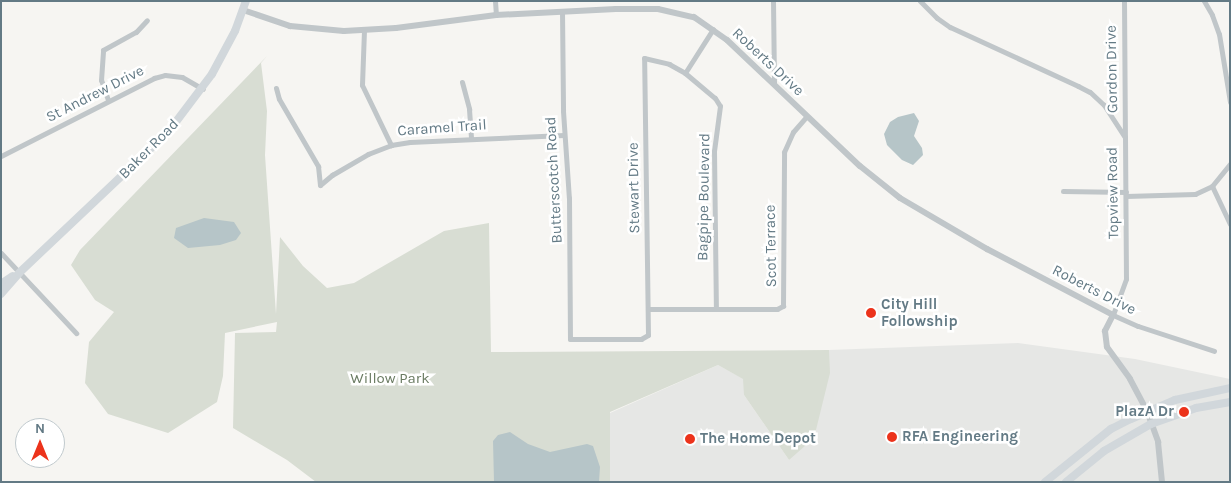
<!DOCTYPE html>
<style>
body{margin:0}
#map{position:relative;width:1231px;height:483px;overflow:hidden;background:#f6f5f2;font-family:Karla,sans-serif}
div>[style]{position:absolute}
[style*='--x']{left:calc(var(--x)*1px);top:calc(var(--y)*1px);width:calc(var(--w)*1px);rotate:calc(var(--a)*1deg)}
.built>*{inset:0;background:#e6e7e5}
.green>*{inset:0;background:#d8ddd3}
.water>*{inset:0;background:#b6c5c8}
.minor>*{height:5px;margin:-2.5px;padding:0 2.5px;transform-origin:2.5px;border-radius:2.5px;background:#c0c6c9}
.tertiary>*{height:6px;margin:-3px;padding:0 3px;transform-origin:3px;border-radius:3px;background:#c0c6c9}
.secondary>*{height:8px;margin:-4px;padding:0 4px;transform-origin:4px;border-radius:4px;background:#d1d7db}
.dots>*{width:14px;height:14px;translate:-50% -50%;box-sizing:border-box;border:2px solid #fff;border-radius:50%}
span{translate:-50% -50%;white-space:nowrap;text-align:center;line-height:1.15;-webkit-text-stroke:5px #fff;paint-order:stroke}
.street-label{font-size:15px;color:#637a85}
.poi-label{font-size:15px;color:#637a85;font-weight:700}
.left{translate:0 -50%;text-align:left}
.right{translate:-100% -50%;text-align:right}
.park-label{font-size:15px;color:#6a7b62}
.frame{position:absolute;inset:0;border:2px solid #637a85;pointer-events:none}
.north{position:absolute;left:15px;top:418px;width:50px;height:50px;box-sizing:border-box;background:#fff;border:1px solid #c1cace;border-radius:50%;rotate:0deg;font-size:14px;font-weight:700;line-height:20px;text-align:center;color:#637a85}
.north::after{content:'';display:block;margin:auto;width:18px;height:22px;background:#ec331b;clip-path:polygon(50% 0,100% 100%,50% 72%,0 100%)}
</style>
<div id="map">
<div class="built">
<div style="clip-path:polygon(1018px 343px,1135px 359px,1230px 379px,1230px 482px,610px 482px,610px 413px,718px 365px,744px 379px,744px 395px,789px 460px,827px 384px,829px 350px)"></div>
</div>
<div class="green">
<div style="clip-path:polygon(267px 56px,261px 63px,267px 111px,265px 155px,276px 314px,280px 237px,303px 266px,327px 288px,354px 283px,444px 231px,489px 223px,491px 352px,829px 350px,830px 373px,814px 438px,789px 460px,744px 395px,743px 379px,718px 365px,610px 412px,610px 482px,316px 482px,287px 460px,233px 428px,235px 333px,276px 332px,277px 322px,225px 333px,223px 376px,217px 402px,168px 433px,108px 414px,85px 383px,89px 342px,114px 312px,95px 300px,71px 265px,80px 250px)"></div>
</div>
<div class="water">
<div style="clip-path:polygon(914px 113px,919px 121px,914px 136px,922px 148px,923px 155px,913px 165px,902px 160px,887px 145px,884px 134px,890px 122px,898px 117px)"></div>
<div style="clip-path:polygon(204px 218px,234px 222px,241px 233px,236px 240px,220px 245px,188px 248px,174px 238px,176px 228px)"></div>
<div style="clip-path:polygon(510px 432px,528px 444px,550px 452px,587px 444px,593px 446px,600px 467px,599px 482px,494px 482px,493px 441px,498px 435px)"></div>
</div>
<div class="minor">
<div style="--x:495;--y:1;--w:14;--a:86"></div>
<div style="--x:773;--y:1;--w:83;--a:89.3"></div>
<div style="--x:920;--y:1;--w:24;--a:45"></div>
<div style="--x:937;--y:18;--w:16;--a:35"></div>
<div style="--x:950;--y:27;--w:141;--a:24.7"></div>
<div style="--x:1078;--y:86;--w:13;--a:27"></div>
<div style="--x:1090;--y:92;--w:19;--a:43"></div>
<div style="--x:1104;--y:105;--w:38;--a:57"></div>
<div style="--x:1125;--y:137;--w:142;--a:89.6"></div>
<div style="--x:1126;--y:279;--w:38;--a:110"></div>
<div style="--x:1113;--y:315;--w:27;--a:24"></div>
<div style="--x:1138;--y:326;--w:80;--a:18.2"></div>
<div style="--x:1124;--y:1;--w:135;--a:89.6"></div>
<div style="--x:1204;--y:1;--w:16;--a:60"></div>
<div style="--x:1212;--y:15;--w:20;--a:70"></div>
<div style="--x:1219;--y:34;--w:69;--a:80.8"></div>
<div style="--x:562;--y:11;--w:100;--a:89.4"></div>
<div style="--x:563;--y:111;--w:87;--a:86.1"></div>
<div style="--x:569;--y:198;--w:141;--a:89.6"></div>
<div style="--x:570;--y:339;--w:71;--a:0"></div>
<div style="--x:641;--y:339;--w:8;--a:-30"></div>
<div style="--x:648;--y:335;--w:277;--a:-90.8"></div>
<div style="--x:644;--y:58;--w:26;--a:13"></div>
<div style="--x:669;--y:64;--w:18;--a:29"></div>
<div style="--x:685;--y:73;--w:39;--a:40"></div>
<div style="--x:715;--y:98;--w:9;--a:58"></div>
<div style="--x:720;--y:106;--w:45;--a:97.6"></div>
<div style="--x:714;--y:151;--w:157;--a:89.3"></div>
<div style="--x:364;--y:30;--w:55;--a:92.1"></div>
<div style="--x:362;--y:85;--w:67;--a:64.2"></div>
<div style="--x:685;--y:73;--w:52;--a:-57.5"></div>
<div style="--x:462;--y:82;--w:28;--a:75"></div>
<div style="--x:469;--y:109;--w:29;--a:86"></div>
<div style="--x:276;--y:88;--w:11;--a:75"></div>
<div style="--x:279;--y:99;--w:78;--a:59.8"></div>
<div style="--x:318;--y:166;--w:19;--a:84"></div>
<div style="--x:320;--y:185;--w:16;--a:-40"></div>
<div style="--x:332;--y:175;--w:42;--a:-30.3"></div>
<div style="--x:368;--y:154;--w:25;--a:-21"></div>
<div style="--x:391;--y:145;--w:19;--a:-9"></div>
<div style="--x:410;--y:142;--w:154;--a:-2.6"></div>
<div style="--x:108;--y:100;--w:21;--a:-109"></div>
<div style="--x:101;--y:80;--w:30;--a:-86"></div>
<div style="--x:103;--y:50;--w:38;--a:-29"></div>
<div style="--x:136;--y:32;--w:16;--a:-47"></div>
<div style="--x:1;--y:156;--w:172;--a:-27"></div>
<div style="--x:154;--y:78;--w:11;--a:-15"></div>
<div style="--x:165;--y:75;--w:17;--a:7"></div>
<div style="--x:182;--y:77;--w:24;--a:30"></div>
<div style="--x:1212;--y:186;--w:42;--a:64.7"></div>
<div style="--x:1063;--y:191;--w:63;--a:0.9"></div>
<div style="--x:1126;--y:196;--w:69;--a:-1.7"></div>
<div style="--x:1195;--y:194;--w:19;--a:-25"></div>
<div style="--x:1212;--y:186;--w:28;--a:-51"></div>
<div style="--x:1;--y:253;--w:110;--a:46.8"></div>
<div style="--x:648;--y:309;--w:129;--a:0"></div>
<div style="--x:777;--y:309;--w:7;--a:-27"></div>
<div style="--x:783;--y:306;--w:154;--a:-89.6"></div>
<div style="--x:784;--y:152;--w:22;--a:-66"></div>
<div style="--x:793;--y:132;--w:21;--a:-49"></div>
</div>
<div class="tertiary">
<div style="--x:243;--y:10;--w:50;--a:18.8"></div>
<div style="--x:290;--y:26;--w:54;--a:5.3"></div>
<div style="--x:344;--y:31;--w:52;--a:-3.3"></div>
<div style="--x:396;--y:28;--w:101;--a:-7.4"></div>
<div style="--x:496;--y:15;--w:120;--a:-2.9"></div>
<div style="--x:616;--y:9;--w:42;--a:0"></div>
<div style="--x:658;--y:9;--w:37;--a:13"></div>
<div style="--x:694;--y:17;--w:40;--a:34.9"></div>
<div style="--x:727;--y:40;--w:183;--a:43.5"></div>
<div style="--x:860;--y:166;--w:51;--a:38.7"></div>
<div style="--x:900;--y:198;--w:101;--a:30.4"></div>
<div style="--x:987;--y:249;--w:142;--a:27.6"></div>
<div style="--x:1113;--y:315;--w:18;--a:117"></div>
<div style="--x:1105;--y:331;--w:16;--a:83"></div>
<div style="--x:1107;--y:347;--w:39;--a:54"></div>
<div style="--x:1130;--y:379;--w:36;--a:62"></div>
<div style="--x:1147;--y:411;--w:33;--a:70"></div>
<div style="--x:1158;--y:442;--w:40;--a:84.3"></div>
</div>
<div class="secondary">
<div style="--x:1;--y:284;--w:14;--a:-34"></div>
<div style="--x:1;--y:294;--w:28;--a:-49"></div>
<div style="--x:19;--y:273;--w:207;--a:-43.4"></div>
<div style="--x:169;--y:131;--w:71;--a:-53"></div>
<div style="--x:212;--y:74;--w:49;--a:-61.9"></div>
<div style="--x:235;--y:31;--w:32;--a:-70"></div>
<div style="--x:1045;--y:482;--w:85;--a:-38.8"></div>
<div style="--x:1111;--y:429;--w:22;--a:-27"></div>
<div style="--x:1131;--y:419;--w:48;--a:-23.4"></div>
<div style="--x:1175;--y:400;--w:56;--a:-12.3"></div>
<div style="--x:1066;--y:482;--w:49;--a:-39.2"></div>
<div style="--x:1104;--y:451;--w:54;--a:-29.9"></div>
<div style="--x:1151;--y:424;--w:48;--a:-19.6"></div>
<div style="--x:1196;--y:408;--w:35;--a:-10"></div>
</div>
<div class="dots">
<div style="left:871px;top:313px;background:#ec331b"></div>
<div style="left:1184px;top:412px;background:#ec331b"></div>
<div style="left:892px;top:437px;background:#ec331b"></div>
<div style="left:690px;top:439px;background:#ec331b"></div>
</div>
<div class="street-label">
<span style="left:768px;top:62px;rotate:43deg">Roberts Drive</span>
<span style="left:1112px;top:69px;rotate:-91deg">Gordon Drive</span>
<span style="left:95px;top:94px;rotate:-27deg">St Andrew Drive</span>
<span style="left:442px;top:128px;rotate:-4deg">Caramel Trail</span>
<span style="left:149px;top:149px;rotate:-45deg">Baker Road</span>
<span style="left:554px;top:180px;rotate:-93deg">Butterscotch Road</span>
<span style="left:634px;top:188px;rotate:-91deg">Stewart Drive</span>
<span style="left:1113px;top:193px;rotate:-91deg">Topview Road</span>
<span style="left:704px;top:197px;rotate:-89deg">Bagpipe Boulevard</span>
<span style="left:771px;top:246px;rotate:-91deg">Scot Terrace</span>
<span style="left:1094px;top:290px;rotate:27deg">Roberts Drive</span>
</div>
<div class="poi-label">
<span class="left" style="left:881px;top:313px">City Hill<br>Followship</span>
<span class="right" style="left:1174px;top:412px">PlazA Dr</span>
<span class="left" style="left:902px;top:437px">RFA Engineering</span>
<span class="left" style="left:700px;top:439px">The Home Depot</span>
</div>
<div class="park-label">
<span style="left:390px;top:379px">Willow Park</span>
</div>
<div class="frame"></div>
<div class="north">N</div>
</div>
